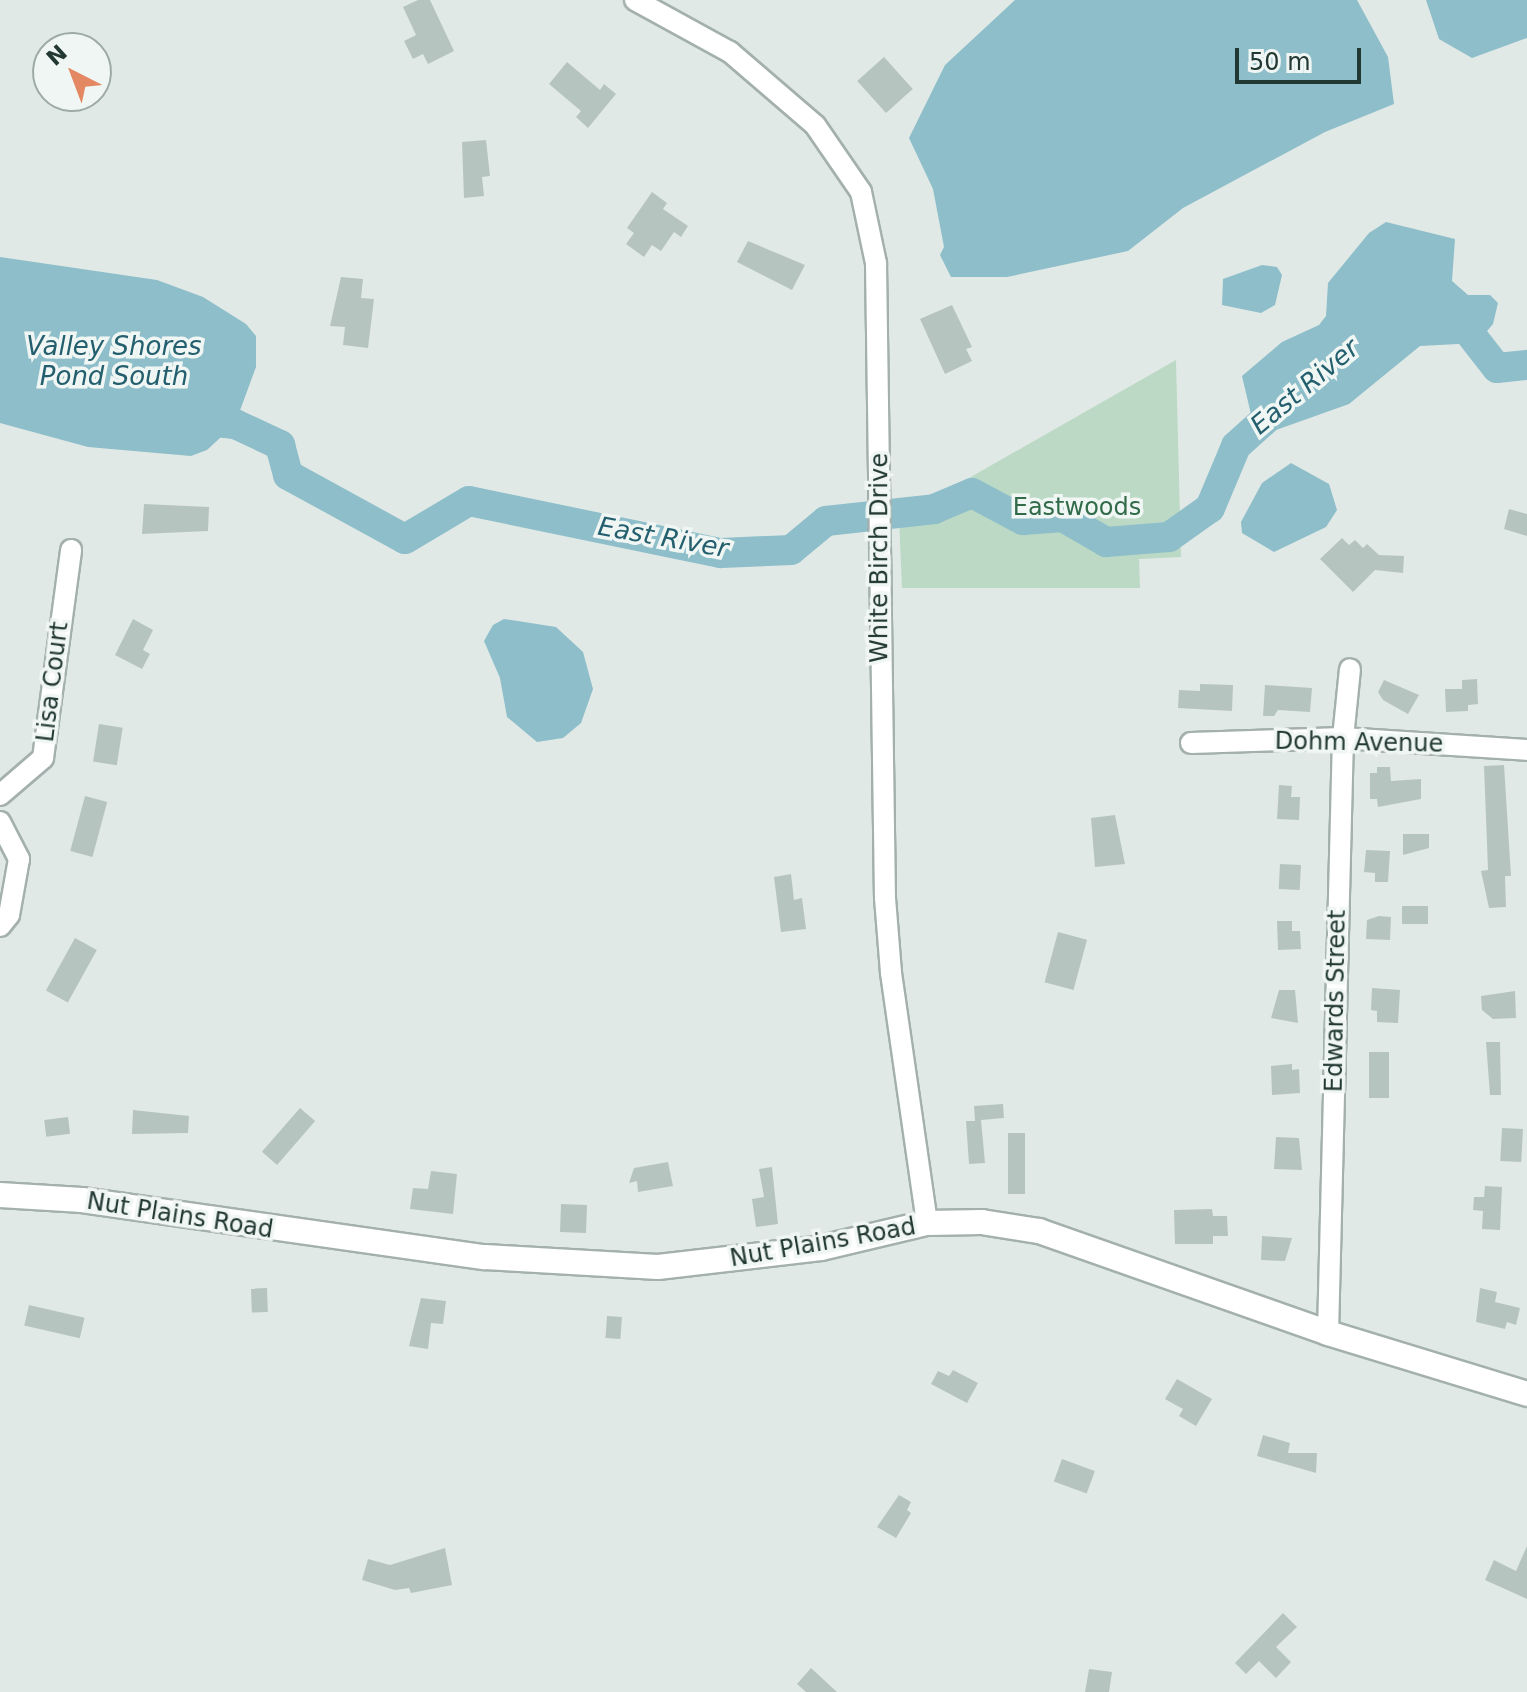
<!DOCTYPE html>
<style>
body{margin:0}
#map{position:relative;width:1527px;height:1692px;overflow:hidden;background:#e0e9e6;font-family:"DejaVu Sans",sans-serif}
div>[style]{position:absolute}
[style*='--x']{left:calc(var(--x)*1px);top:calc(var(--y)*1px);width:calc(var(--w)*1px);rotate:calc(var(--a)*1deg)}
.green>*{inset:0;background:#bbd9c4}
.water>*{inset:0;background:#8dbeca}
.river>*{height:30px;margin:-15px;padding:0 15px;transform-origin:15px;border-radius:15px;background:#8dbeca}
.building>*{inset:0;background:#b6c4bf;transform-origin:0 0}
.roads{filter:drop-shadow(2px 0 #a3b0ad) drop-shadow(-2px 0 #a3b0ad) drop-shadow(0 2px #a3b0ad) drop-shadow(0 -2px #a3b0ad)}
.minor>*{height:20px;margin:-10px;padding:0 10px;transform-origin:10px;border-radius:10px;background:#fff}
.tertiary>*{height:24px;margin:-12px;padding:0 12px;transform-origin:12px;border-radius:12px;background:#fff}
span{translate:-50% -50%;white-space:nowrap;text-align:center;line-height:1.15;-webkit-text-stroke:7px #f0f6f3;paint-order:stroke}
.park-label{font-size:24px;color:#316b49}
.street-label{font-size:24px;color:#223833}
.water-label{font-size:26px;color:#235f6e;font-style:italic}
.north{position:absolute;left:32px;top:32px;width:80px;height:80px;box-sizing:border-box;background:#f0f6f3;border:2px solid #9eaaa6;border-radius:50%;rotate:318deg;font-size:22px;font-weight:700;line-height:32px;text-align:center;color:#223833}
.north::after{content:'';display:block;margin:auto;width:28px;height:36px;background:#e48763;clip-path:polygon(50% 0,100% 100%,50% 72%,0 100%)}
.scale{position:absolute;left:1235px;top:48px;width:126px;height:36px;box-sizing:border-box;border:4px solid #223833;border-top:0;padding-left:10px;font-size:24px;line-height:28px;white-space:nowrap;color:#223833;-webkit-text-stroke:6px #f0f6f3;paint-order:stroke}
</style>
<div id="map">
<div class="green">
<div style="clip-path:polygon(1176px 360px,1181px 557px,1139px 559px,1140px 588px,902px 588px,899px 518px)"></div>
</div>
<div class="water">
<div style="clip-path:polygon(1015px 0,1357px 0,1388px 57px,1394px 104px,1325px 132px,1183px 208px,1128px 251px,1007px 277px,951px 277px,940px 255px,944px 247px,933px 189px,909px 138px,945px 65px)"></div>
<div style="clip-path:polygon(1426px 0,1527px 0,1527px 38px,1472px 58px,1439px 39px)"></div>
<div style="clip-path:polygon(1386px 222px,1455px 239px,1452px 281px,1468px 295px,1490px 295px,1498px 303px,1493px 324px,1477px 343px,1420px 346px,1349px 404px,1276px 430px,1254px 427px,1242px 376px,1282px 342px,1319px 325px,1326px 316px,1328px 283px,1369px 233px)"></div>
<div style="clip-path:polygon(0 257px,157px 280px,203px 297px,246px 324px,256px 336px,256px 367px,235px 424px,207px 450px,191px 456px,88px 447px,0 423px)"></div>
<div style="clip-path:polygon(1262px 265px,1277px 267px,1282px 275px,1275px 305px,1261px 313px,1222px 305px,1223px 279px)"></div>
<div style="clip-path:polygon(1291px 463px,1329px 484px,1337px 510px,1326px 527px,1274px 552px,1242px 533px,1241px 522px,1262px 483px)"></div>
<div style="clip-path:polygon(504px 619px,556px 627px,583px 652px,593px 689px,581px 723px,563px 738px,537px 742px,507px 717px,500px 678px,484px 641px,493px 625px)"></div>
</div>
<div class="river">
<div style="--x:1449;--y:322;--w:12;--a:0"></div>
<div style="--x:1461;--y:322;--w:58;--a:52"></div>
<div style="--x:1497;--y:368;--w:30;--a:-6"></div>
<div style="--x:197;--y:420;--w:38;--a:6"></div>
<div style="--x:235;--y:424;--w:50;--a:25"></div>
<div style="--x:280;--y:445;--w:31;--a:75"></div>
<div style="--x:288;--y:475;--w:133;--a:28.7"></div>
<div style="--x:405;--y:539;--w:74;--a:-30.7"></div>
<div style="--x:469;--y:501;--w:257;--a:11.7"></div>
<div style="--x:721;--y:553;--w:70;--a:-2.5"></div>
<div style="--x:791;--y:550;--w:45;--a:-39.6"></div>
<div style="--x:826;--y:521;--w:109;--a:-6.3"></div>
<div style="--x:934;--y:509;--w:41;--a:-22.8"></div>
<div style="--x:972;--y:493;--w:58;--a:27.9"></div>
<div style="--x:1023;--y:520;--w:40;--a:-4.3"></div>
<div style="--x:1063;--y:517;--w:50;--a:30.2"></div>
<div style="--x:1106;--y:542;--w:63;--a:-4.5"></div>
<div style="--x:1169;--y:537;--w:50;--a:-35.3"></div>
<div style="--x:1210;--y:508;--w:67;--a:-67.2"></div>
<div style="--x:1236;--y:446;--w:66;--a:-41.9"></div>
</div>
<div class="building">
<div style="clip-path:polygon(418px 0,430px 0,454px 51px,428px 64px,423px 54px,413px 59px,404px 41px,416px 35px,403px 7px)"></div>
<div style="left:884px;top:57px;width:43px;height:36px;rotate:48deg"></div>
<div style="clip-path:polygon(567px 62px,600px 90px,604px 84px,616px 94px,588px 128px,576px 117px,581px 111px,549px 84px)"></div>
<div style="clip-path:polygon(486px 140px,490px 176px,482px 177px,484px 196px,464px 198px,462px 142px)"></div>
<div style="clip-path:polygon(652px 192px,667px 203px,663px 209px,688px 226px,681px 237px,674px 232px,661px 251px,652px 245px,644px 257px,626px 244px,634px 233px,627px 228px)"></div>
<div style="clip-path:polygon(748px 241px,805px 265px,792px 290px,737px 262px)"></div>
<div style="clip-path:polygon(341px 277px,363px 279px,361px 298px,374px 299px,368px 348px,343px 345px,345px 327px,330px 326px)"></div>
<div style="clip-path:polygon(952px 305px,972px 347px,966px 349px,972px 361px,945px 374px,920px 319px)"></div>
<div style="clip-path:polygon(144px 504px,209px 507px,208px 531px,142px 534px)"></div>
<div style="clip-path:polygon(1509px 509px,1527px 514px,1527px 536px,1504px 529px)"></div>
<div style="clip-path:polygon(1342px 538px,1349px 545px,1355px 540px,1363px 548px,1367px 544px,1379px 555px,1404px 556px,1403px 573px,1375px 570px,1353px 592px,1320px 559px)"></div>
<div style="clip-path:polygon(133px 619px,153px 630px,143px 650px,150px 654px,142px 669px,115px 655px)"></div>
<div style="clip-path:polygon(1477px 679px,1478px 704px,1468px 705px,1468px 711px,1446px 712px,1445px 689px,1462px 689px,1462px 680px)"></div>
<div style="clip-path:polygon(1384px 680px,1419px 695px,1408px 714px,1383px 700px,1378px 692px)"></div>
<div style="clip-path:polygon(1200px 684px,1233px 685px,1232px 711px,1178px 708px,1179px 690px,1200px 691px)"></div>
<div style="clip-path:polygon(1265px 685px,1312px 688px,1310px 712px,1278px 710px,1274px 716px,1263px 716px)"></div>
<div style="left:99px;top:724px;width:24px;height:38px;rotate:9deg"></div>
<div style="clip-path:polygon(1504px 765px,1511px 876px,1505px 876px,1506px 907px,1489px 908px,1481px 871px,1488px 870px,1484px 766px)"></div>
<div style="clip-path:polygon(1377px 767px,1390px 767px,1391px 781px,1421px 779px,1421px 799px,1378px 807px,1377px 799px,1370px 799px,1370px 773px,1377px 773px)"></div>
<div style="clip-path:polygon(1279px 785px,1292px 786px,1291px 797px,1300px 797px,1299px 820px,1277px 819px)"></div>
<div style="left:85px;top:796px;width:23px;height:57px;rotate:15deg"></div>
<div style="clip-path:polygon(1115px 815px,1125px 864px,1095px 867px,1091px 818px)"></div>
<div style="clip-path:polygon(1403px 834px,1429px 834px,1429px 848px,1403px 855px)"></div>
<div style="clip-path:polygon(1366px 850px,1390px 851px,1388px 882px,1375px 882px,1375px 873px,1364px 872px)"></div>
<div style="left:1280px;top:864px;width:21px;height:25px;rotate:3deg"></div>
<div style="clip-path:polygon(791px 874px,794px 900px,802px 898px,806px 929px,781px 932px,774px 877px)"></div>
<div style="left:1428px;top:906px;width:18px;height:26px;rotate:90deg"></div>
<div style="clip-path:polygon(1379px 916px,1391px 917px,1390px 940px,1366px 939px,1367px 920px)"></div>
<div style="clip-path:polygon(1277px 921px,1292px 921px,1292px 931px,1300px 931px,1301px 949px,1278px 950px)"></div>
<div style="left:1058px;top:932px;width:30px;height:52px;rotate:15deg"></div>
<div style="left:75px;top:938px;width:25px;height:60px;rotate:29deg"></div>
<div style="clip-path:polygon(1372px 988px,1400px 990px,1398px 1023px,1377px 1022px,1377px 1011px,1371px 1010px)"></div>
<div style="clip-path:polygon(1279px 990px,1295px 990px,1298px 1023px,1271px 1018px)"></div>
<div style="clip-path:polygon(1515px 991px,1516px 1018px,1493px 1019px,1482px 1010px,1481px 996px)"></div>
<div style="clip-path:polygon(1486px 1042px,1500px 1042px,1501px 1095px,1490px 1095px)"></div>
<div style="left:1369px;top:1052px;width:20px;height:46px"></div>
<div style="clip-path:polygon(1292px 1064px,1292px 1070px,1299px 1069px,1300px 1093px,1272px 1095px,1271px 1066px)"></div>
<div style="clip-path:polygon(1003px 1104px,1004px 1118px,981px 1120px,985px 1163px,969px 1164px,966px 1121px,975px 1121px,974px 1106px)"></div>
<div style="left:300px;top:1108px;width:20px;height:58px;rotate:41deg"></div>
<div style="clip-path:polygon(133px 1110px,189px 1116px,188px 1133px,132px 1134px)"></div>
<div style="left:68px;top:1117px;width:17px;height:24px;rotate:83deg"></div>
<div style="left:1502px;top:1128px;width:21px;height:33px;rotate:3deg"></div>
<div style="left:1008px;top:1133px;width:17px;height:61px"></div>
<div style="clip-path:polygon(1276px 1137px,1299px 1138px,1302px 1170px,1274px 1169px)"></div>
<div style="clip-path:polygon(668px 1162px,673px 1186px,638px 1192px,637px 1181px,629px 1183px,634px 1168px)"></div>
<div style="clip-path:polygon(772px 1167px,778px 1224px,756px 1227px,752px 1199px,764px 1197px,759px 1169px)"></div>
<div style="clip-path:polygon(431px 1171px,457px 1174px,453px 1214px,410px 1209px,413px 1188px,428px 1189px)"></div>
<div style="clip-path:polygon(1485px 1186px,1502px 1187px,1500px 1230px,1482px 1229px,1483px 1211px,1473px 1210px,1474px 1197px,1484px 1197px)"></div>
<div style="left:561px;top:1204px;width:26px;height:28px;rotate:2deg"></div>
<div style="clip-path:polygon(1212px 1209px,1213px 1216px,1227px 1216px,1228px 1236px,1213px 1236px,1213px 1244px,1175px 1244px,1174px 1210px)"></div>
<div style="clip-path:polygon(1262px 1236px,1292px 1238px,1285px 1261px,1261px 1260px)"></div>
<div style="left:267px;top:1288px;width:24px;height:16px;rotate:88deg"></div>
<div style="clip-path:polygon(1480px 1288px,1497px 1292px,1495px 1302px,1520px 1308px,1516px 1325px,1507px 1322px,1505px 1329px,1476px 1322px)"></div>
<div style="clip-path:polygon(421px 1298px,446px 1301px,443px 1324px,431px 1323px,428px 1349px,409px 1346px)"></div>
<div style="left:29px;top:1305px;width:57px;height:21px;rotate:13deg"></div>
<div style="left:607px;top:1316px;width:15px;height:22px;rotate:4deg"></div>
<div style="clip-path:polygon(953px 1370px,978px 1383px,967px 1403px,931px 1384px,938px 1371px,949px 1376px)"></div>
<div style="clip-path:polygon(1177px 1379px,1212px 1399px,1196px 1426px,1179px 1416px,1183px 1409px,1165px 1399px)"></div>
<div style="clip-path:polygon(1263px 1435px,1290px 1443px,1288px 1453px,1317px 1453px,1316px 1473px,1257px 1456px)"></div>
<div style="left:1062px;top:1459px;width:35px;height:24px;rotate:20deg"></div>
<div style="clip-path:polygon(899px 1495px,911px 1502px,907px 1510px,911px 1513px,896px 1538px,877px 1527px)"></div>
<div style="clip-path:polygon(1527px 1546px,1527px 1599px,1485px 1580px,1494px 1560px,1516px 1571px)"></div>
<div style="clip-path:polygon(445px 1548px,452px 1585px,411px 1593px,409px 1588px,395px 1590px,362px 1580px,368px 1559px,390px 1565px)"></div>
<div style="clip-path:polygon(1283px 1613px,1297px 1627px,1276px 1647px,1291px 1662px,1276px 1678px,1259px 1661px,1246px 1674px,1235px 1663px)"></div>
<div style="clip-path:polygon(811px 1668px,837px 1692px,806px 1692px,797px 1684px)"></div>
<div style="clip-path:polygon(1089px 1669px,1112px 1672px,1109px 1692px,1085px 1692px)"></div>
</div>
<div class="roads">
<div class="minor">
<div style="--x:635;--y:0;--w:108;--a:28.7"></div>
<div style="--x:730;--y:52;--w:112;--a:40.7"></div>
<div style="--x:815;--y:125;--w:81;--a:55.5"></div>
<div style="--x:861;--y:192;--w:73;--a:78.1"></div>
<div style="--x:876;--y:263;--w:635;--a:89.19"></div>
<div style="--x:885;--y:898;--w:75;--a:85.4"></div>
<div style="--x:891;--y:973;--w:253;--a:81.8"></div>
<div style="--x:1191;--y:743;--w:152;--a:-1.9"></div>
<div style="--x:1343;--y:738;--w:184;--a:3.7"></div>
<div style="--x:0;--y:795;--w:57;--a:-40.7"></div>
<div style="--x:43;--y:758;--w:210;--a:-82.3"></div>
<div style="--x:0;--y:822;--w:42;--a:62.8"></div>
<div style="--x:19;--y:859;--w:57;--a:100.1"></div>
<div style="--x:9;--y:915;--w:14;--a:129"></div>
<div style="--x:1328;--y:1333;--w:595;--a:-88.56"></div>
<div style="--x:1343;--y:738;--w:69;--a:-84.2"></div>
</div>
<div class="tertiary">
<div style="--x:0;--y:1195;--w:82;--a:3.5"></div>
<div style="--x:82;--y:1200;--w:407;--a:8.1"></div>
<div style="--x:485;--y:1257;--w:173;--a:3.3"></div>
<div style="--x:658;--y:1267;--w:164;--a:-6.6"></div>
<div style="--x:821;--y:1248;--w:109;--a:-13.3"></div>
<div style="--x:927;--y:1223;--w:55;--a:-1"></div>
<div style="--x:982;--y:1222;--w:58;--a:9"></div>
<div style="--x:1039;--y:1231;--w:306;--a:19.4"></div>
<div style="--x:1328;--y:1333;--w:208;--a:17"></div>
</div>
</div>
<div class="park-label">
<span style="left:1077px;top:508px">Eastwoods</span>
</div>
<div class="street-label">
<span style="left:880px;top:558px;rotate:-90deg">White Birch Drive</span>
<span style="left:53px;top:682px;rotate:-83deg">Lisa Court</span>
<span style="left:1359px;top:743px;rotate:1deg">Dohm Avenue</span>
<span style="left:1336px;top:1001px;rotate:-89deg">Edwards Street</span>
<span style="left:180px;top:1216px;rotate:9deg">Nut Plains Road</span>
<span style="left:823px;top:1243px;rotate:-10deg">Nut Plains Road</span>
</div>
<div class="water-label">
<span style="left:114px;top:362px">Valley Shores<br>Pond South</span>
<span style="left:1305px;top:387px;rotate:-40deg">East River</span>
<span style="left:663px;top:538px;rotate:10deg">East River</span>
</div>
<div class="north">N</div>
<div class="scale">50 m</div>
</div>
